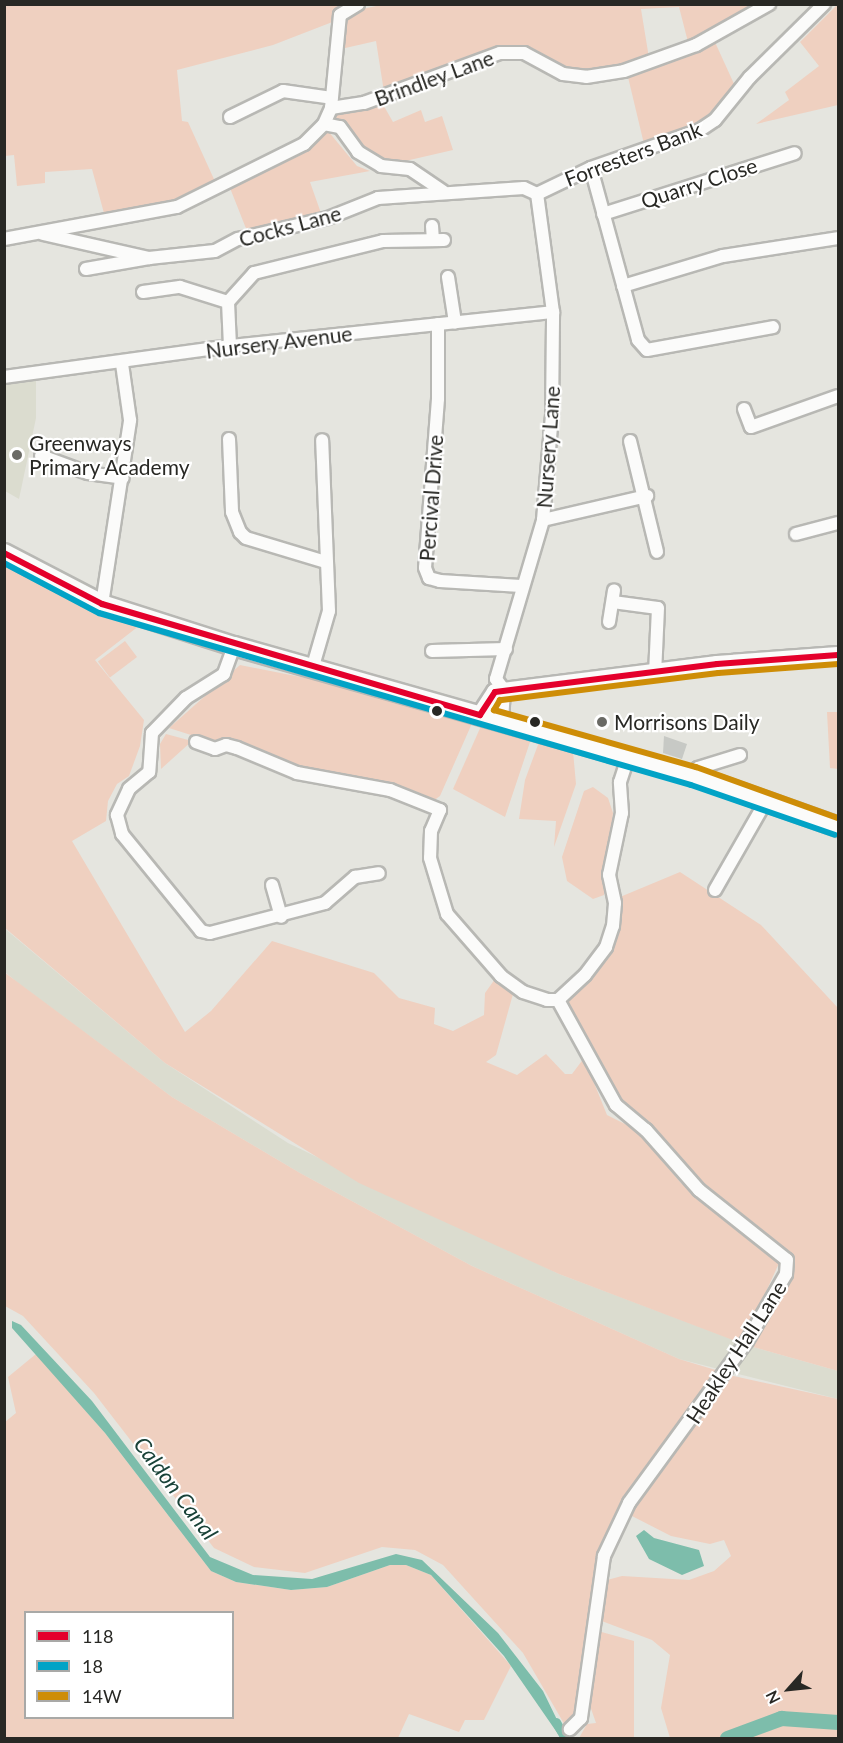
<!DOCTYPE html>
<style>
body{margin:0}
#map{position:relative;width:843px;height:1743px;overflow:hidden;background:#e5e5df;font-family:Lato,sans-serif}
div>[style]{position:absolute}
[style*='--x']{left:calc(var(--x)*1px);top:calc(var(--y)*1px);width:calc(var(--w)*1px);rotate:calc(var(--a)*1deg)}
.built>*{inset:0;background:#dbdccf}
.green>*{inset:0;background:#efd0c0;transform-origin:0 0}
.water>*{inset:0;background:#7dbdab}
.canal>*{height:9px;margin:-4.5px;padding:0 4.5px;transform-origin:4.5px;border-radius:4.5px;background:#7dbdab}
.river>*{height:15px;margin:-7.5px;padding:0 7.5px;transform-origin:7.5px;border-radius:7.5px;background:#7dbdab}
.building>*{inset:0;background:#c7c9c5}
.roads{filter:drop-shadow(2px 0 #b8b8b4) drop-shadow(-2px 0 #b8b8b4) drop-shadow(0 2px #b8b8b4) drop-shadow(0 -2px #b8b8b4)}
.minor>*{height:12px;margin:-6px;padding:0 6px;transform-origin:6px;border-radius:6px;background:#fbfbfa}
.major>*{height:16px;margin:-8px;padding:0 8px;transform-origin:8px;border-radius:8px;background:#fbfbfa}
.highway>*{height:18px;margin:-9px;padding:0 9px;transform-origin:9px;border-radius:9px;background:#fbfbfa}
.bus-1>*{height:6px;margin:-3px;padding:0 3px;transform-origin:3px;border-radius:3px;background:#e4002b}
.bus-2>*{height:6px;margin:-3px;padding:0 3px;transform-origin:3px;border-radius:3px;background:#02a3c6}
.bus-3>*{height:6px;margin:-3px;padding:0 3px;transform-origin:3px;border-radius:3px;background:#ce8d07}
.dots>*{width:16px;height:16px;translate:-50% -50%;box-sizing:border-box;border:3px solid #fff;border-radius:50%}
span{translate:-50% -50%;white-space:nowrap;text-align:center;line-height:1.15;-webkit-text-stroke:4.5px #fff;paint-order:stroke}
.street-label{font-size:21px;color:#282824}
.poi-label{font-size:21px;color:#282824}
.left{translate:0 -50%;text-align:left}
.water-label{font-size:22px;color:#194238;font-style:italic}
.frame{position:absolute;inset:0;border:6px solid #282824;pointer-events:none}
.legend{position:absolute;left:24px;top:1611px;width:210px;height:108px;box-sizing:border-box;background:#fff;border:2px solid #a9a9a7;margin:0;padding:8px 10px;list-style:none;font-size:18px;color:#282824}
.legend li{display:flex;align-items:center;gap:12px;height:30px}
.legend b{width:30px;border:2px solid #a9a9a7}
.north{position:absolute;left:759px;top:1659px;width:60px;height:60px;-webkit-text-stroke:4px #fff;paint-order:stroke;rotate:243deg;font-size:16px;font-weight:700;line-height:24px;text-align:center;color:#282824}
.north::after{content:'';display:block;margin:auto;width:21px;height:27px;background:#282824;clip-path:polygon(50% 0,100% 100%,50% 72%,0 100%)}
</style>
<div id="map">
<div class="built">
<div style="clip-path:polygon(36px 377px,36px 418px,19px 499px,5px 491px,4px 381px)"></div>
<div style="clip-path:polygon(4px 928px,165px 1063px,288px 1143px,559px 1274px,753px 1347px,838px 1371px,838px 1399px,679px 1359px,472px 1266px,300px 1173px,172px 1097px,18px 983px,5px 972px)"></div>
</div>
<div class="green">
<div style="clip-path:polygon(754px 4px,756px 8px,736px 22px,688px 42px,679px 7px,641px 9px,649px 58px,587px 73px,499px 51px,469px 56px,384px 92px,376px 41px,341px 49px,341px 21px,348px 12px,381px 5px)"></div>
<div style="clip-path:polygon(838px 4px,838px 105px,756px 124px,789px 100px,785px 92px,819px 66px,800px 42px)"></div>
<div style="clip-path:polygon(4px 5px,348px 5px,335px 12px,335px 21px,273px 45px,177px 70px,182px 121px,188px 122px,218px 188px,105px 217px,92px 169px,45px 172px,45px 183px,17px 186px,14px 155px,5px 156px)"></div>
<div style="clip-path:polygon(714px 40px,735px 86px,721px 105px,690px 128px,644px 144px,628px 77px)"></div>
<div style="clip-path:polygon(381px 101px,393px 122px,421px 110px,425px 122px,442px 116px,453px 150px,388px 165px,372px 157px,337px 123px,335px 113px)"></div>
<div style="clip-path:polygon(328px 131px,357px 166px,370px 171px,310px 182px,322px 216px,247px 231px,230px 188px,283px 163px)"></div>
<div style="clip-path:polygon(4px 564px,89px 606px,144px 622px,95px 660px,144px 720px,140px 746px,129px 776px,117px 784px,108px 801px,106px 821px,72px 841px,185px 1032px,211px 1011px,272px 941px,374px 973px,399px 998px,435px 1008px,434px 1024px,453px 1031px,484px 1015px,485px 993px,495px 979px,513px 994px,496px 1055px,486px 1062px,517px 1075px,546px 1054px,565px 1074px,572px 1074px,584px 1058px,607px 1115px,635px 1129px,681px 1183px,780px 1261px,744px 1340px,738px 1342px,559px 1274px,359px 1183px,165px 1063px,5px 928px)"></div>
<div style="left:125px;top:641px;width:20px;height:34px;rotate:53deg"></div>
<div style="clip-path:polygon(240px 665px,382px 693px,473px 721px,440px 796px,433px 801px,298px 771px,229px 741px,213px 742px,169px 728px)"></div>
<div style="clip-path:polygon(827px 712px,838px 712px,838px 769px,830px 768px)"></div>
<div style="clip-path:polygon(481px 726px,531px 739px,505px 817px,453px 789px)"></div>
<div style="clip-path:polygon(166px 734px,192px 741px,161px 769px,160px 744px)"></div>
<div style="clip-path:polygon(539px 742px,573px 751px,576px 784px,554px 847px,556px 821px,519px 819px,525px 780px)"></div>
<div style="clip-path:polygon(593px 787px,608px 798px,613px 813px,604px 895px,593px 899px,567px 881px,562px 857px,584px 791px)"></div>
<div style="clip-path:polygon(680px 872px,761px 925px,838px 1008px,838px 1371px,753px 1347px,795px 1268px,785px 1249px,706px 1190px,627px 1108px,610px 1088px,567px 1009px,568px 999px,618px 934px,620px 897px)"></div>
<div style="clip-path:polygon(4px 972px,172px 1097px,300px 1173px,472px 1266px,679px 1359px,719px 1371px,597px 1562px,577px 1716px,566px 1727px,523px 1653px,443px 1565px,415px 1550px,382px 1547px,305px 1573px,254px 1567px,214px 1548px,94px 1393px,23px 1316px,5px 1306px)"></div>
<div style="clip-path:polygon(evenodd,36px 1354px,105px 1433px,211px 1571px,236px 1582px,291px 1590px,327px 1587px,390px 1565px,406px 1565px,431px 1575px,511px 1666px,484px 1720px,465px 1720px,459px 1732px,409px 1714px,398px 1738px,5px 1738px,5px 1422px,16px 1413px,8px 1377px,36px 1354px,26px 1612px,232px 1612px,232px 1718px,26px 1718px,26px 1612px)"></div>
<div style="clip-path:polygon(729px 1375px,838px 1399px,838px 1738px,670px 1738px,661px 1708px,670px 1655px,652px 1640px,599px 1620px,607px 1580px,622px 1576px,689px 1580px,714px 1571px,731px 1556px,724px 1540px,710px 1544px,671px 1536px,630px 1515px)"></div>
<div style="clip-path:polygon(598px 1631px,634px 1641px,634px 1738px,579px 1738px,587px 1724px,596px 1723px,588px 1700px)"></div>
</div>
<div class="water">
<div style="clip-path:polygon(12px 1321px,21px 1325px,92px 1401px,210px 1557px,253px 1575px,312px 1579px,396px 1554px,422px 1560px,498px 1633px,543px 1691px,563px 1732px,558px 1734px,504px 1656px,431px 1575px,406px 1565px,390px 1565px,327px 1587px,291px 1590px,236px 1582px,211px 1571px,105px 1433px,12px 1328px)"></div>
<div style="clip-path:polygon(644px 1530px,654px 1538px,699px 1550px,704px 1566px,682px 1575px,649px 1559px,636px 1536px)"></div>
</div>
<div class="canal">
<div style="--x:556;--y:1722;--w:18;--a:61"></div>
</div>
<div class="river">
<div style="--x:727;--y:1738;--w:58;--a:-20.3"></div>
<div style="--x:781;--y:1718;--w:57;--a:4"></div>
</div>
<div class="building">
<div style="clip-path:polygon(664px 736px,687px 744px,682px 759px,663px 753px)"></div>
</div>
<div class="roads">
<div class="minor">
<div style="--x:331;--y:108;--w:33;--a:-9"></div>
<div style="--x:364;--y:103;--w:145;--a:-20.2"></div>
<div style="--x:500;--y:53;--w:24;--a:0"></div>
<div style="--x:524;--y:53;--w:44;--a:28.3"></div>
<div style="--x:563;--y:74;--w:23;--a:7"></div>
<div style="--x:586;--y:77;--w:38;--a:-9"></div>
<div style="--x:624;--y:71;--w:77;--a:-19.9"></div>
<div style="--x:696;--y:45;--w:84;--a:-29.3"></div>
<div style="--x:230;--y:117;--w:59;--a:-26.1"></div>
<div style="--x:283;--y:91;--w:49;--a:8.1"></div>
<div style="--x:324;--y:124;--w:16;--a:11"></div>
<div style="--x:340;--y:127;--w:31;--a:54"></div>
<div style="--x:358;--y:152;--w:27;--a:31"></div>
<div style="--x:381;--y:166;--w:29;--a:6"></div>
<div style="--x:410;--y:169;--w:40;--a:34"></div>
<div style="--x:591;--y:168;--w:178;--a:74.7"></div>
<div style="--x:638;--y:340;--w:13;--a:48"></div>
<div style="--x:647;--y:350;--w:128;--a:-10.3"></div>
<div style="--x:537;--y:194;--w:60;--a:-25.7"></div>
<div style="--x:591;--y:168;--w:115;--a:-19.2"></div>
<div style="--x:700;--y:130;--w:18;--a:-34"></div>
<div style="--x:715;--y:120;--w:55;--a:-50.9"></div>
<div style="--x:750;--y:77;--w:104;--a:-44.6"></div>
<div style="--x:603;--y:214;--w:201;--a:-17.6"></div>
<div style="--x:432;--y:226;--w:14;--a:86"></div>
<div style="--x:43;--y:234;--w:109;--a:12.8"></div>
<div style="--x:149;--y:258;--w:66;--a:-6.1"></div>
<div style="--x:215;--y:251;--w:26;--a:-28"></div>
<div style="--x:238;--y:239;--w:92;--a:-13.1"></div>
<div style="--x:328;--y:218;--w:54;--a:-21.8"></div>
<div style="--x:378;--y:198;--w:146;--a:-3.9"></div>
<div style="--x:524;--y:188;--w:14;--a:25"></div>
<div style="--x:4;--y:239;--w:176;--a:-10.5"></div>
<div style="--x:177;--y:207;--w:142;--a:-26.4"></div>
<div style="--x:304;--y:144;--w:28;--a:-45"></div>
<div style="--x:324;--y:124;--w:17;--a:-66"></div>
<div style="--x:331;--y:108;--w:93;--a:-84.5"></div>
<div style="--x:340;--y:15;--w:21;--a:-31"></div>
<div style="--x:86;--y:269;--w:64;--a:-9.9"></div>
<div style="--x:448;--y:277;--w:46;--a:81.2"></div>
<div style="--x:623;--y:286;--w:104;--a:-16.7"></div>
<div style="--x:723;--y:256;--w:116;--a:-8.9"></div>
<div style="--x:143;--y:292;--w:37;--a:-8"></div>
<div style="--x:180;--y:287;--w:50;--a:17.4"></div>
<div style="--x:438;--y:324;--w:75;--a:90"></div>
<div style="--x:438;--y:399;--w:169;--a:94.4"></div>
<div style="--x:425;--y:568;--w:11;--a:68"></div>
<div style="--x:429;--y:578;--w:11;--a:15"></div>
<div style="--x:440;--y:581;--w:81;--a:3.5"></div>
<div style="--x:230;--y:346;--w:44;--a:-92.6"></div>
<div style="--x:228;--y:302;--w:39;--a:-48"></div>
<div style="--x:254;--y:273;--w:133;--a:-13.9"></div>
<div style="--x:383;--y:241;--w:61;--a:-0.9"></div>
<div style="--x:4;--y:377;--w:228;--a:-7.8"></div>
<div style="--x:230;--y:346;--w:325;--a:-6"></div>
<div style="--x:744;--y:409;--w:19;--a:69"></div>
<div style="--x:751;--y:427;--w:92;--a:-19.6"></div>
<div style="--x:229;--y:439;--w:73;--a:87.6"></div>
<div style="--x:232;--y:512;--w:22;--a:68"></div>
<div style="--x:240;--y:532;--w:8;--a:45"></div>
<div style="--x:246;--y:538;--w:84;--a:16.7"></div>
<div style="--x:630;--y:441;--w:114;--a:76.3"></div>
<div style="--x:41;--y:456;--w:50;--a:19.9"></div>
<div style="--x:88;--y:473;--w:35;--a:8"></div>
<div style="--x:543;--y:520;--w:107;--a:-13"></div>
<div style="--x:796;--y:534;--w:43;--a:-14.7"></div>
<div style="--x:613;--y:602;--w:45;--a:7.6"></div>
<div style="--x:658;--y:608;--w:66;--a:92.6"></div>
<div style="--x:102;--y:604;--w:186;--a:-81.3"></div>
<div style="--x:130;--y:420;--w:57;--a:-98.1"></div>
<div style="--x:609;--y:622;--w:32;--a:-81"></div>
<div style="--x:234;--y:646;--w:30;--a:110"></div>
<div style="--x:224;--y:674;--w:45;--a:147.7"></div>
<div style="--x:186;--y:698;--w:49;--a:134.2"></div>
<div style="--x:152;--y:733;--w:39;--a:94"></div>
<div style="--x:149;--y:772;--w:26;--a:140"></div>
<div style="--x:129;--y:789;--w:29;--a:115"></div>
<div style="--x:117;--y:815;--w:20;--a:75"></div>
<div style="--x:122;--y:834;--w:125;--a:50.8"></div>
<div style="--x:201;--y:931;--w:9;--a:13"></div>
<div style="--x:210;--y:933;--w:119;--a:-14.6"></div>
<div style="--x:325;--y:903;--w:40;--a:-41"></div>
<div style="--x:355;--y:877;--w:24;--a:-9"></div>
<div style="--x:432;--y:651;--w:74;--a:-1.5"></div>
<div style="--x:313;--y:666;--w:57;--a:-73.8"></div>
<div style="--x:329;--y:611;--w:171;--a:-92.3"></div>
<div style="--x:505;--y:691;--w:15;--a:-127"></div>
<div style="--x:496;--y:679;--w:166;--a:-73.5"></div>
<div style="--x:543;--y:520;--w:104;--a:-85.1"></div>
<div style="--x:552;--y:416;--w:104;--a:-89.4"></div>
<div style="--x:553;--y:312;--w:119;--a:-97.7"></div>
<div style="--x:196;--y:742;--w:20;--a:20"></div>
<div style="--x:215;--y:749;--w:12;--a:-20"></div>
<div style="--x:226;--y:745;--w:11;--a:15"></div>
<div style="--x:237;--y:748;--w:65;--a:22.6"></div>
<div style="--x:297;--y:773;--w:95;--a:10.4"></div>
<div style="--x:390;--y:790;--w:54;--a:21.8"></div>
<div style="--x:440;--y:810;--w:23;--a:113"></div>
<div style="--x:431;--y:831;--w:27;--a:92"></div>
<div style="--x:430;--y:858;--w:59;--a:73.1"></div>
<div style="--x:447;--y:914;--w:82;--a:48.9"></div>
<div style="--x:501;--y:976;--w:27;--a:36"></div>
<div style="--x:523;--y:992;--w:25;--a:18"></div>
<div style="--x:547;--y:1000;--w:11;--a:0"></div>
<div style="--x:558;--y:1000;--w:37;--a:-43"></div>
<div style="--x:585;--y:975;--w:35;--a:-53"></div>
<div style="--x:606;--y:947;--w:22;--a:-72"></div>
<div style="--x:613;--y:926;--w:23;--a:-85"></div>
<div style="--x:615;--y:903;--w:29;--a:-102"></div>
<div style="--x:609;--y:875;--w:63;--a:-78.2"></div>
<div style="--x:622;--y:813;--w:31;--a:-94"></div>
<div style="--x:620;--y:782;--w:26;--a:-72"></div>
<div style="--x:694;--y:776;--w:9;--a:-63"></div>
<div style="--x:698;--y:768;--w:44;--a:-17.2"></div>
<div style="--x:272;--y:885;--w:33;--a:74"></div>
<div style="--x:715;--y:890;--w:103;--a:-60.2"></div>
<div style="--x:558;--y:1000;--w:120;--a:61.1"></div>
<div style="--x:616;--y:1105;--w:39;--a:40"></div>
<div style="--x:646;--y:1130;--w:80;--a:48.5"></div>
<div style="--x:699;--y:1190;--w:112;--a:38.5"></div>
<div style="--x:787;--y:1260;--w:14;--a:94"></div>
<div style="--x:786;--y:1274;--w:78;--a:120.2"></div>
<div style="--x:747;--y:1341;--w:200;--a:126.1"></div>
<div style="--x:629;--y:1503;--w:59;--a:115.3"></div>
<div style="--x:604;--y:1556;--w:164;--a:98.1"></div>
<div style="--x:581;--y:1718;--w:16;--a:135"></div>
</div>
<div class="major">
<div style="--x:480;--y:715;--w:27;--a:-57"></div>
<div style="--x:495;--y:692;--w:224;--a:-7.2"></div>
<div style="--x:717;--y:664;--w:121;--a:-4.3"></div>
<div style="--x:500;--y:720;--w:27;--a:-86"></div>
</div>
<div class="highway">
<div style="--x:4;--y:553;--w:110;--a:27.5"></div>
<div style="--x:102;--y:604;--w:139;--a:17.7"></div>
<div style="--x:234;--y:646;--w:478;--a:15.8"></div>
<div style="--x:694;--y:776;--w:153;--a:19.5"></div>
</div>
</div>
<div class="bus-1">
<div style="--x:4;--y:553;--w:110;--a:27.5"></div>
<div style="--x:102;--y:604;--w:394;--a:16.4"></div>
<div style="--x:480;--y:715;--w:27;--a:-57"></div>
<div style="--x:495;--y:692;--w:224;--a:-7.2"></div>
<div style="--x:717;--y:664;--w:121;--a:-4.3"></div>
</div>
<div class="bus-2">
<div style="--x:4;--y:563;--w:107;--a:27.8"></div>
<div style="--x:99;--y:613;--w:616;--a:16.2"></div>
<div style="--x:691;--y:785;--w:152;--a:19.1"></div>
</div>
<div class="bus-3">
<div style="--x:838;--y:664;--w:120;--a:175.7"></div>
<div style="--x:718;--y:673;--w:220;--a:172.9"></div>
<div style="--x:500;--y:700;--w:12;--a:121"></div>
<div style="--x:494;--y:710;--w:210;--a:15.8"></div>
<div style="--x:696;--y:767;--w:151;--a:19.8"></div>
</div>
<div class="dots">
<div style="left:17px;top:455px;background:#6a6a65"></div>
<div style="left:437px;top:711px;background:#282824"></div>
<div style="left:535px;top:722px;background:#282824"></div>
<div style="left:602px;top:722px;background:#6a6a65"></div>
</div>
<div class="street-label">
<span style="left:434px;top:78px;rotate:-20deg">Brindley Lane</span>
<span style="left:633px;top:154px;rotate:-21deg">Forresters Bank</span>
<span style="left:699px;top:183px;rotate:-18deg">Quarry Close</span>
<span style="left:290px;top:226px;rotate:-15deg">Cocks Lane</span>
<span style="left:279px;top:342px;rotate:-7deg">Nursery Avenue</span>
<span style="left:548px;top:447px;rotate:-86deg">Nursery Lane</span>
<span style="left:431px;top:498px;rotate:-86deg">Percival Drive</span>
<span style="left:736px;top:1352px;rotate:-57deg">Heakley Hall Lane</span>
</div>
<div class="poi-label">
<span class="left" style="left:29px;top:455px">Greenways<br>Primary Academy</span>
<span class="left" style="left:614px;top:722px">Morrisons Daily</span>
</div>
<div class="water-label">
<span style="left:176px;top:1488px;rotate:53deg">Caldon Canal</span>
</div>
<div class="frame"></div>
<ul class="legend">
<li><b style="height:8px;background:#e4002b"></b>118</li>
<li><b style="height:8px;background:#02a3c6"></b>18</li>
<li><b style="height:8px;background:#ce8d07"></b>14W</li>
</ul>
<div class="north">N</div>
</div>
